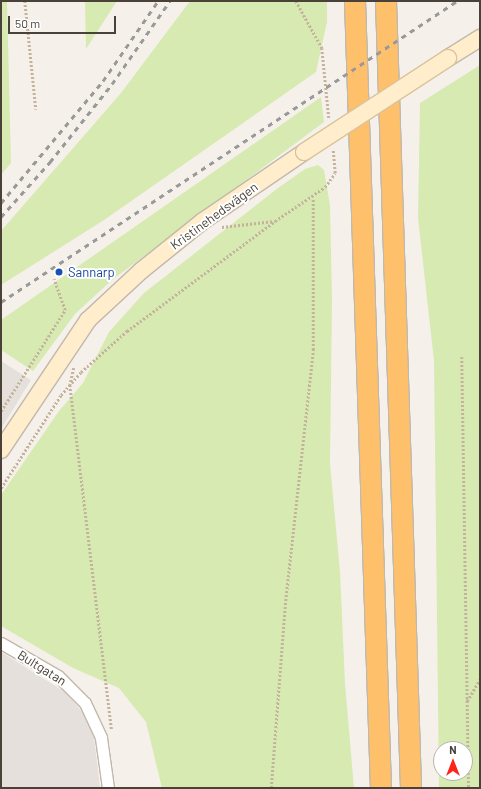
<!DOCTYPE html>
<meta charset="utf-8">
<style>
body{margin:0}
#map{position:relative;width:481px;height:789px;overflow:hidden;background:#f5f1ea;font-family:Barlow,sans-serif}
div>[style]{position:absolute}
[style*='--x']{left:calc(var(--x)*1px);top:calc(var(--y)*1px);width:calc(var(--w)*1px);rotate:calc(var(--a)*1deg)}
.industrial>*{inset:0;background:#e5e0db}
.green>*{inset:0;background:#d6eab2}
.path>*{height:2.5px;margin-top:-1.25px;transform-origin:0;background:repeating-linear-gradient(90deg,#c4b29d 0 2px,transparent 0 4px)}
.roads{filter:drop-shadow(1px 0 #c1b8ac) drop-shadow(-1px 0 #c1b8ac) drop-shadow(0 1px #c1b8ac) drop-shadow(0 -1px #c1b8ac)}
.street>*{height:11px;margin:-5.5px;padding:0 5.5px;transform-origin:5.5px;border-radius:5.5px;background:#fff}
.secondary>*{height:16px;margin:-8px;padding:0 8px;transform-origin:8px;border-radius:8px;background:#ffedcb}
.highway>*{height:20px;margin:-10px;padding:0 10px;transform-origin:10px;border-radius:10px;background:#ffc06c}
.rail>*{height:3px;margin-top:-1.5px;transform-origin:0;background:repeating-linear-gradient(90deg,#999 0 5px,transparent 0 10px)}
.bridges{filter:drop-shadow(1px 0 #d9c39b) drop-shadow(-1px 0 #d9c39b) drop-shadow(0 1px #d9c39b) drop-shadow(0 -1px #d9c39b)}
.secondary-bridge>*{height:16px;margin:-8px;padding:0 8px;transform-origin:8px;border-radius:8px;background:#ffedcb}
.dots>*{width:11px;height:11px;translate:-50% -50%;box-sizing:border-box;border:2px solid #fff;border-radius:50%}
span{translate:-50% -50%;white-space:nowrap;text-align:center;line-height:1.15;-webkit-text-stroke:4px #fff;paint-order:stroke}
.street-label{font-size:13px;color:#4a4138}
.transit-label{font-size:13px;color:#164399}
.left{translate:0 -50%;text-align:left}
.frame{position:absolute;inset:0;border:2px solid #4a4138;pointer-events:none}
.north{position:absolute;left:433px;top:741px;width:40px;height:40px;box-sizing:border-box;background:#fff;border:1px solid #b7b3af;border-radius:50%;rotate:0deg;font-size:11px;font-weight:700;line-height:16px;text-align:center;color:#4a4138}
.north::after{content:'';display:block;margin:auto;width:14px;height:18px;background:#ff2418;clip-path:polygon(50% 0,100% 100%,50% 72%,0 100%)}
.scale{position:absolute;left:8px;top:16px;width:108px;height:18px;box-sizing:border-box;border:2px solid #4a4138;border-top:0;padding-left:5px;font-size:12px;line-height:14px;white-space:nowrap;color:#4a4138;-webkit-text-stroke:3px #fff;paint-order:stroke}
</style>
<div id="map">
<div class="industrial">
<div style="clip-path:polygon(1px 361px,31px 380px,1px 429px)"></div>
<div style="clip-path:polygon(1px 652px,65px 692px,85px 715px,94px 738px,100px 788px,1px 788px)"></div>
</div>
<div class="green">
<div style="clip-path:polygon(1px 1px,7px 1px,11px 163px,1px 175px)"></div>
<div style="clip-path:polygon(85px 1px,117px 1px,86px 49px)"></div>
<div style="clip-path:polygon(190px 1px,327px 1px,327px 22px,316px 72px,104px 220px,1px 285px,1px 231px,121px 93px)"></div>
<div style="clip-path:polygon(evenodd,480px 65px,480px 788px,439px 788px,434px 361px,418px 218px,420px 103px,480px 65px,441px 749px,465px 749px,465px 773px,441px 773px,441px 749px)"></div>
<div style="clip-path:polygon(321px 97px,324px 122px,112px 280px,75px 314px,33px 371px,1px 350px,1px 320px)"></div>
<div style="clip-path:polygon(318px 165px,324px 170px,330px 205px,332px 298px,330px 464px,340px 571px,345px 684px,354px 788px,162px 788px,146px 722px,119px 688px,73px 668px,1px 626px,1px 495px,59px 411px,83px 383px,109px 332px,144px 293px,278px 188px,305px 169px)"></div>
</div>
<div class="path">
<div style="--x:25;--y:1;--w:109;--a:84.2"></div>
<div style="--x:296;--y:1;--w:54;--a:61"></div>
<div style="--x:322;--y:48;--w:70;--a:84.3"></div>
<div style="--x:222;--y:227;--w:53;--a:-6.5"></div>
<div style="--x:462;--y:357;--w:431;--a:89.1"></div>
<div style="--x:74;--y:368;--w:17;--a:103"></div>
<div style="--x:70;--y:385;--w:348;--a:83.1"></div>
<div style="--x:1;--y:411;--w:120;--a:-57.6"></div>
<div style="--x:65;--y:310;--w:33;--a:-110"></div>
<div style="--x:1;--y:488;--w:111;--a:-57.2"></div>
<div style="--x:61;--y:395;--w:30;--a:-49"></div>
<div style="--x:81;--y:372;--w:62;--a:-41.7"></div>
<div style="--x:127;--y:331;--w:184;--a:-36.6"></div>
<div style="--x:275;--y:221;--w:60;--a:-34.2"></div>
<div style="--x:325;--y:187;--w:17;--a:-54"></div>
<div style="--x:335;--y:173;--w:23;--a:-95"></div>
<div style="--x:467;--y:701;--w:26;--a:-59"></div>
<div style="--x:271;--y:788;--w:184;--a:-85.6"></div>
<div style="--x:285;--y:605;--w:257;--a:-83.7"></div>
<div style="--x:313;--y:350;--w:152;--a:-90"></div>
</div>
<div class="roads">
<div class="street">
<div style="--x:1;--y:643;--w:66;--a:30.1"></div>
<div style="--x:58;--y:676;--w:38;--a:45"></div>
<div style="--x:85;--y:703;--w:38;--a:65"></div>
<div style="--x:101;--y:738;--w:50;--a:82"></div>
</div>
<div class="secondary">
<div style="--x:448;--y:58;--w:38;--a:-32"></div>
<div style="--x:1;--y:450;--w:156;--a:-56.2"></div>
<div style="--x:88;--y:320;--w:74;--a:-42.8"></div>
<div style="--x:142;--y:270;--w:78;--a:-38.8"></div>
<div style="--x:203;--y:221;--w:122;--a:-34.3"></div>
</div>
<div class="highway">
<div style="--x:355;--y:1;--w:787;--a:88.11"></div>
<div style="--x:386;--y:1;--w:787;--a:88.18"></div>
</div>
</div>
<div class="rail">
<div style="--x:1;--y:203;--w:159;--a:-50.1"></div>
<div style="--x:103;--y:81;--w:97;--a:-55.5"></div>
<div style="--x:1;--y:217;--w:74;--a:-48.3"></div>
<div style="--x:50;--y:162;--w:100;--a:-51.5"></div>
<div style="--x:112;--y:84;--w:101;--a:-55.1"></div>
<div style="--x:1;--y:302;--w:546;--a:-33.43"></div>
</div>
<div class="bridges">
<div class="secondary-bridge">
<div style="--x:304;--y:152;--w:172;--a:-33.1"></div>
</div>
</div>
<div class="dots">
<div style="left:59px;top:272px;background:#1a4fb4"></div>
</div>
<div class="street-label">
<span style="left:214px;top:216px;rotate:-36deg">Kristinehedsvägen</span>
<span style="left:42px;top:668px;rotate:32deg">Bultgatan</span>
</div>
<div class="transit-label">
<span class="left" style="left:68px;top:272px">Sannarp</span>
</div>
<div class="frame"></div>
<div class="north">N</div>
<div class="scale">50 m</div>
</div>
